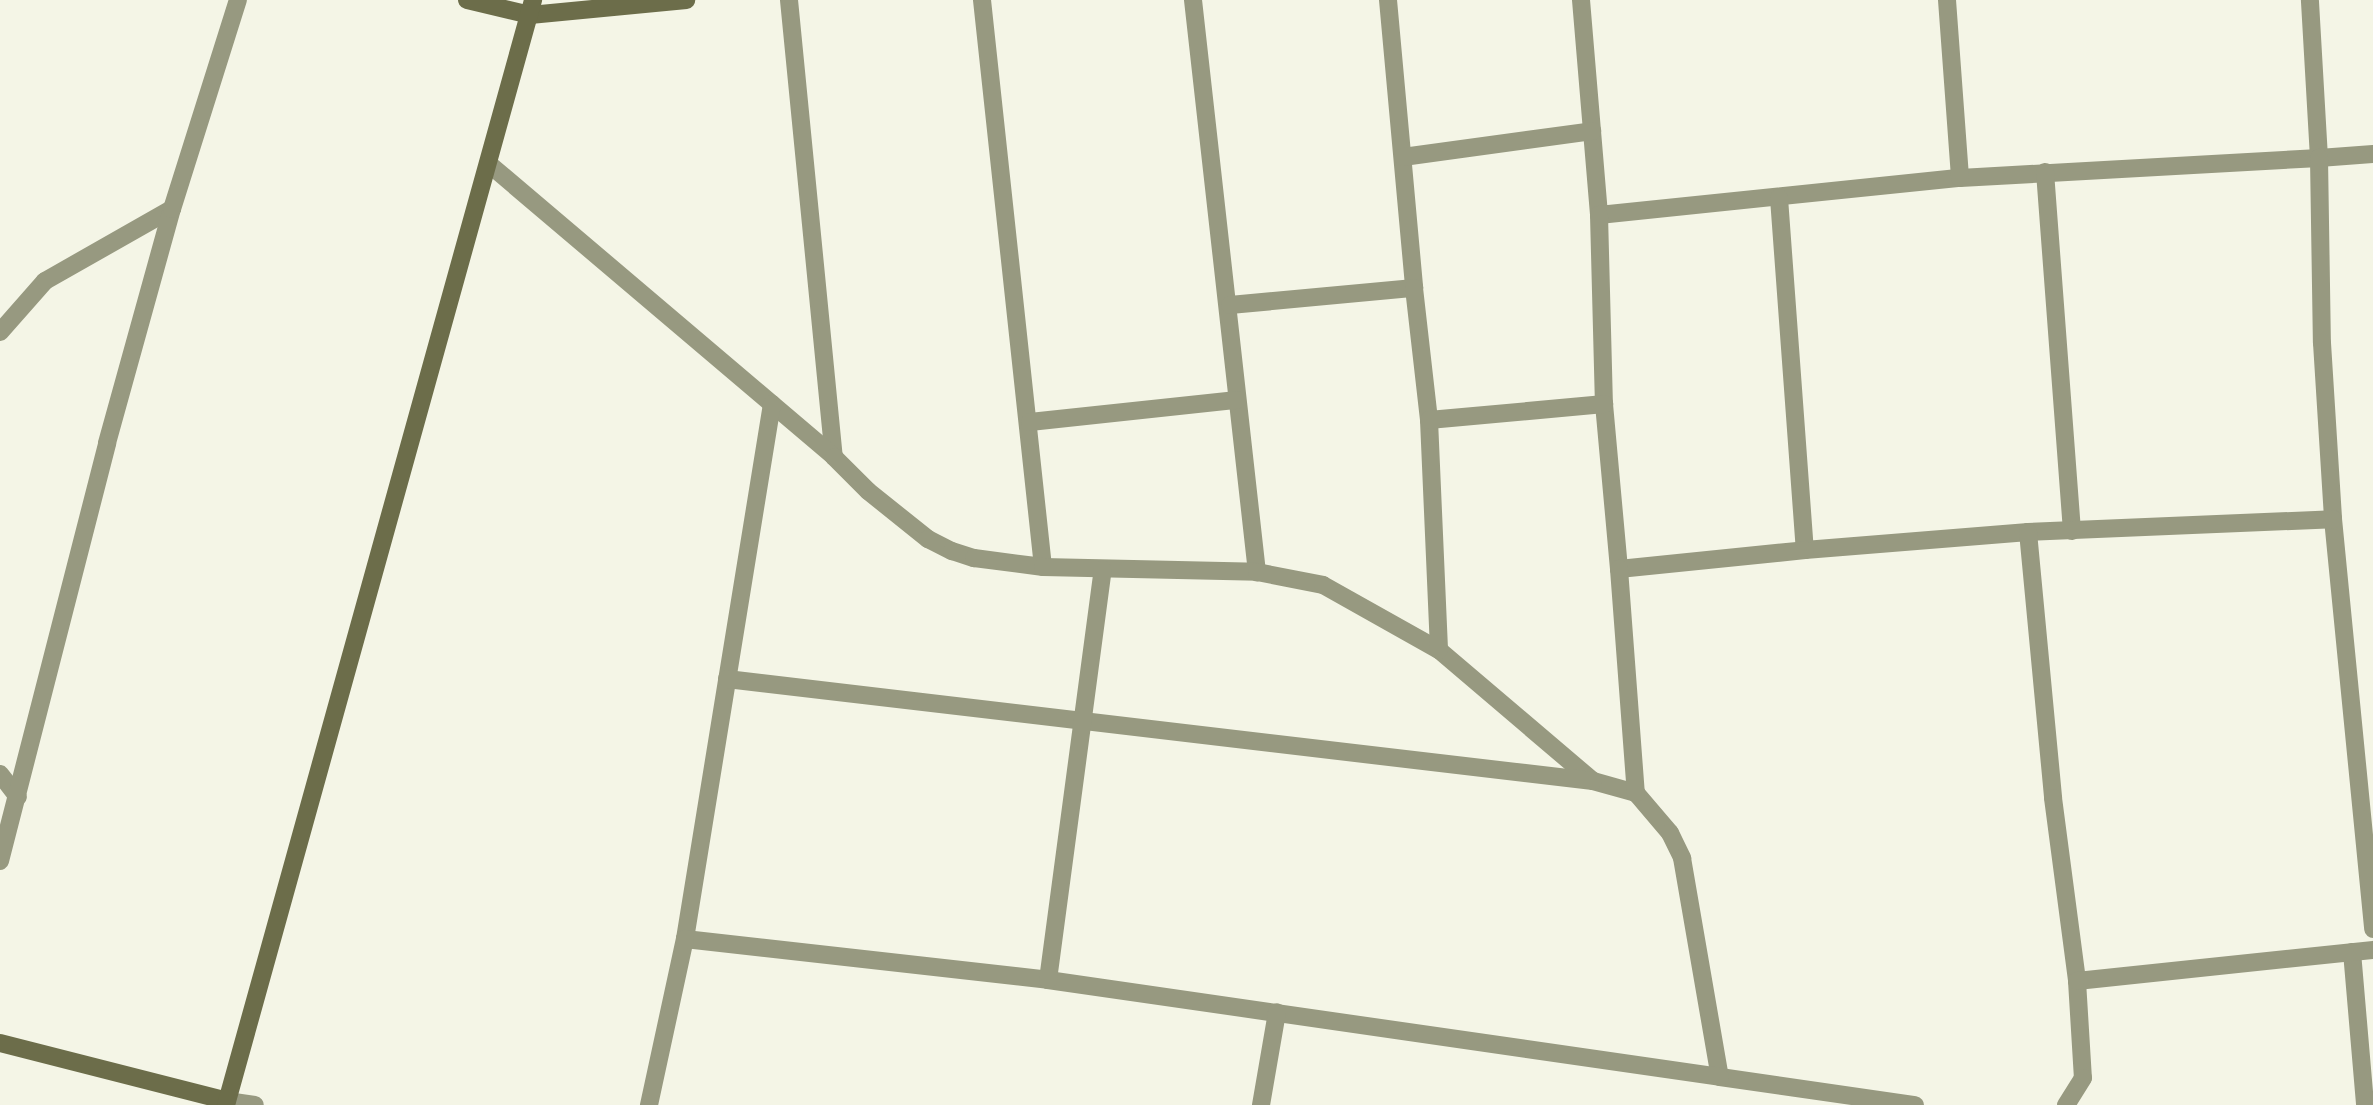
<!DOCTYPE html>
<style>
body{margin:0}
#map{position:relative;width:2373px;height:1105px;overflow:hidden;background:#f4f5e6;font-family:Literata,serif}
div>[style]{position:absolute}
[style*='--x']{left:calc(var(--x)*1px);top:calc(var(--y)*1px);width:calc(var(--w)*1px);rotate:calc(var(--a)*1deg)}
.street>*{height:18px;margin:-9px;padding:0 9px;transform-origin:9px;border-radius:9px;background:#979980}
.secondary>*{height:18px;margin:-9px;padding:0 9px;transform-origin:9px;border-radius:9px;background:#6c6d4a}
span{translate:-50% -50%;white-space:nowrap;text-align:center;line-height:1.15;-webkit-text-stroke:5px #f4f5e6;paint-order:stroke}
</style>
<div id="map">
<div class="street">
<div style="--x:789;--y:0;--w:459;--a:84.4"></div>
<div style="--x:982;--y:0;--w:570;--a:83.86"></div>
<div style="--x:1193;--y:0;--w:576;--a:83.62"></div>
<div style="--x:1388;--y:0;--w:289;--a:84.8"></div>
<div style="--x:1581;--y:0;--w:216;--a:85.2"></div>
<div style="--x:1599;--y:215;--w:363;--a:-5.9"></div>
<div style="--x:1960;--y:178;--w:360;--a:-3.2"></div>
<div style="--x:2319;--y:158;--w:158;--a:-93.3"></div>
<div style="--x:1947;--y:0;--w:178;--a:85.8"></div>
<div style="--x:2373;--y:154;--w:54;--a:175.8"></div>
<div style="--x:2319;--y:158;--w:185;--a:89.1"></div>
<div style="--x:2322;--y:343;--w:176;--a:86.4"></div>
<div style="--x:2333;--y:519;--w:412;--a:84.4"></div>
<div style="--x:1403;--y:157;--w:191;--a:-7.8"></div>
<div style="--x:489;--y:164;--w:453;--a:40.3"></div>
<div style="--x:834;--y:457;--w:48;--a:45"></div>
<div style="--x:868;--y:491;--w:77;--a:38.7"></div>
<div style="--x:928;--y:539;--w:27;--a:27"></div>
<div style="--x:952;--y:551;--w:23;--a:18"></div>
<div style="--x:974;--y:558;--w:70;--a:7.4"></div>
<div style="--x:1043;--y:567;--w:214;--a:1.3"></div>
<div style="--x:1257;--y:572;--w:67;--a:11.1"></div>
<div style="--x:1323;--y:585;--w:133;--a:29.3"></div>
<div style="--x:1439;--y:650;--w:202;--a:40.4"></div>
<div style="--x:1593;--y:781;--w:45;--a:15.6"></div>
<div style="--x:1636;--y:793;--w:52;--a:49.6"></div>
<div style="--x:1670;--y:833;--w:28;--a:64"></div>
<div style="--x:1682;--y:858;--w:222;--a:80.2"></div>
<div style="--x:1720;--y:1077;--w:197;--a:8.2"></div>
<div style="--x:2045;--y:172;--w:360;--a:85.7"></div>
<div style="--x:1779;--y:198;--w:353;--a:85.8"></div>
<div style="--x:1805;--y:550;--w:224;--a:-4.6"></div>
<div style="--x:2028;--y:532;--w:305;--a:-2.4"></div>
<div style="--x:1599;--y:215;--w:189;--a:88.5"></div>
<div style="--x:1604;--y:404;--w:166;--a:84.8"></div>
<div style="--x:1619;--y:569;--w:187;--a:-5.8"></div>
<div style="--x:1230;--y:305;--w:185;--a:-5.3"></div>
<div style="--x:1414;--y:288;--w:133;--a:83.5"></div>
<div style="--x:1429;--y:420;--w:230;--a:87.5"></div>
<div style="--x:0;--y:332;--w:68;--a:-48.6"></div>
<div style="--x:45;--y:281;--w:146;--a:-29.6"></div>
<div style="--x:772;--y:404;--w:542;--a:99.24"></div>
<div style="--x:685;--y:939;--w:365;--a:6.4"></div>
<div style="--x:1048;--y:980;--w:679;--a:8.21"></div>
<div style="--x:1429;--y:420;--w:176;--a:-5.2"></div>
<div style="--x:1030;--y:422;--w:208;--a:-6.1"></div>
<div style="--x:2028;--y:532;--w:267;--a:84.6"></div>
<div style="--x:2053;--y:798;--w:185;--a:82.5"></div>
<div style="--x:2077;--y:981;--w:97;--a:86.5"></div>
<div style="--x:2083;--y:1078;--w:32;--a:122"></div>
<div style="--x:1619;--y:569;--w:225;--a:85.7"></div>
<div style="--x:727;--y:679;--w:872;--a:6.72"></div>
<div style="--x:0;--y:774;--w:29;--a:52"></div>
<div style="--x:0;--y:861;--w:431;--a:-75.6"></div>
<div style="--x:107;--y:443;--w:243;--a:-74.5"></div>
<div style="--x:172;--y:209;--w:219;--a:-72.5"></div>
<div style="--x:2352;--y:952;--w:154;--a:85.1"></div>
<div style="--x:1048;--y:980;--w:414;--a:-82.4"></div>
<div style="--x:2077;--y:981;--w:298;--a:-6"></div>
<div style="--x:227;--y:1101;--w:28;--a:8"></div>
<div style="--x:649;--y:1105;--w:170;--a:-77.8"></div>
<div style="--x:1261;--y:1105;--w:94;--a:-80.2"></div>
</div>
<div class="secondary">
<div style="--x:467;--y:0;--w:65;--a:13.4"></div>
<div style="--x:530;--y:15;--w:157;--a:-5.5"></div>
<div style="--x:0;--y:1043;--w:234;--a:14.3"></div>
<div style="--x:226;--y:1105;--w:1147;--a:-74.47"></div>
</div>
</div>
